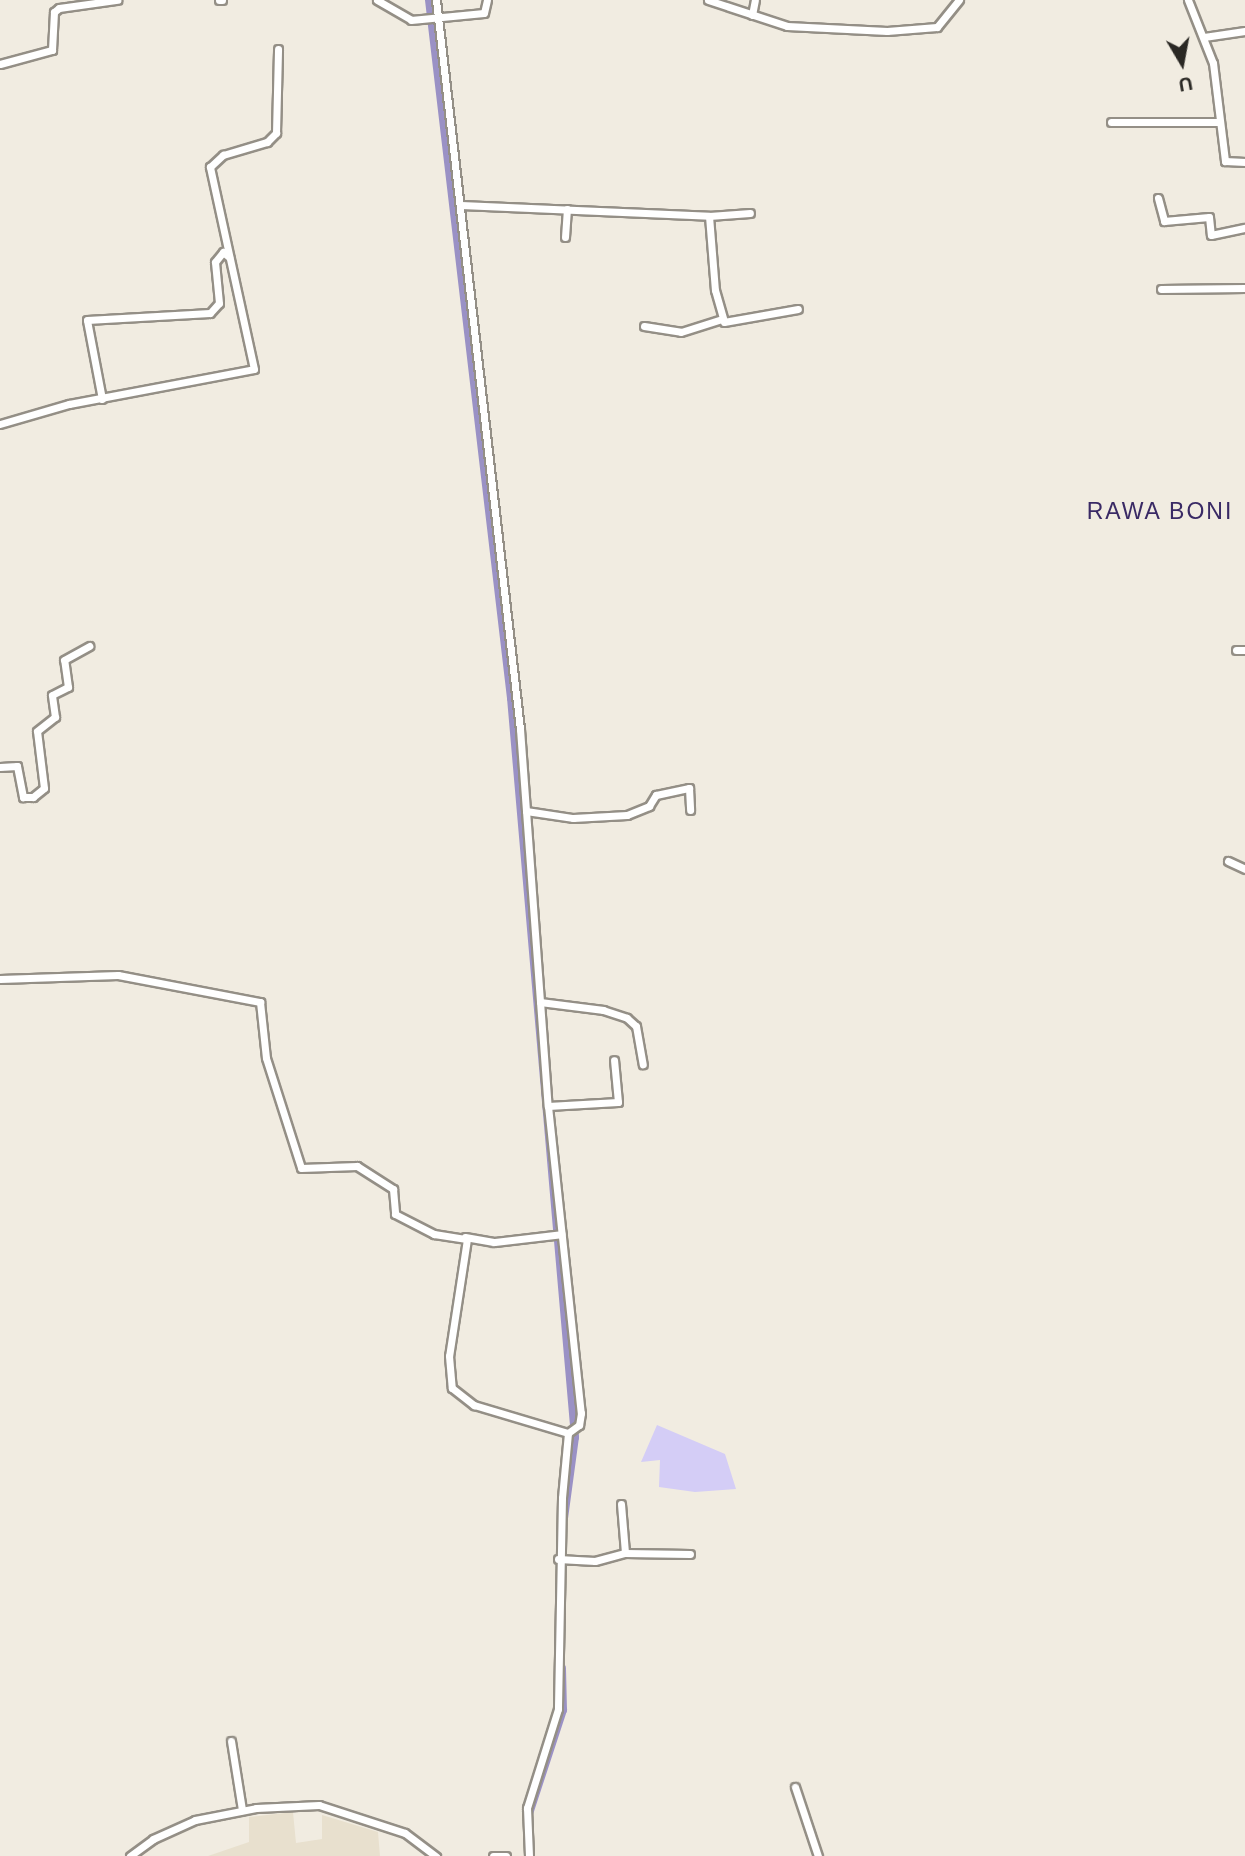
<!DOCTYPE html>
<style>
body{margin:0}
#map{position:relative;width:1245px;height:1856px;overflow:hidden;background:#f1ece1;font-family:Arial,sans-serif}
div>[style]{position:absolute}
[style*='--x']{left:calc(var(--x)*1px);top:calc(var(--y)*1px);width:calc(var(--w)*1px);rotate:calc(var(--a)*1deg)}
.built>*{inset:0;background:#e8e0ce}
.green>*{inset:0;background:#d4cdf6}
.canal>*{height:8px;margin:-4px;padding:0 4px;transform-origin:4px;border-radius:4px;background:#9a91c5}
.roads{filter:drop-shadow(2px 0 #948f86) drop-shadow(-2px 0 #948f86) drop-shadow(0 2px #948f86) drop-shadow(0 -2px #948f86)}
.minor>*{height:7px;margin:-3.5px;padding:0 3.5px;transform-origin:3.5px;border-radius:3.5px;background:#fff}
span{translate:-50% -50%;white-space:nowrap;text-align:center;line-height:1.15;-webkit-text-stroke:5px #f1ece1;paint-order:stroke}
.quarter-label{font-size:23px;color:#3a2a65;letter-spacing:2px}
.north{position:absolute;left:1147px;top:28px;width:70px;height:70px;-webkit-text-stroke:5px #f1ece1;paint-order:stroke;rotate:170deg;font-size:19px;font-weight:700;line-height:28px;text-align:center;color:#2a2824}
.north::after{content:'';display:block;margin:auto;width:24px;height:32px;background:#2a2824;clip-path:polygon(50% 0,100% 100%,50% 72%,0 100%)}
</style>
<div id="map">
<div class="built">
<div style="clip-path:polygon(293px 1812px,296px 1843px,322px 1839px,322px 1815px,378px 1832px,380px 1856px,208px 1856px,249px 1842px,249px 1817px)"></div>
</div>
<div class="green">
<div style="clip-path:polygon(657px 1425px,725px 1454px,736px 1489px,695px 1492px,659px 1487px,660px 1460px,641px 1462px)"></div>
</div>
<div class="canal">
<div style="--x:429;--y:0;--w:703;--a:83.3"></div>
<div style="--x:511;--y:698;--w:742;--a:85.05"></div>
<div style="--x:575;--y:1437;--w:82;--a:97.7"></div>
<div style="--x:527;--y:1820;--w:116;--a:-71.9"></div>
<div style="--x:563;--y:1710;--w:42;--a:-91.4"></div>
</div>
<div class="roads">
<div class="minor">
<div style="--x:219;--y:0;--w:3;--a:0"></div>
<div style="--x:377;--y:0;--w:39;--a:30"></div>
<div style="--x:411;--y:20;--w:73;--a:-5.5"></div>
<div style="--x:484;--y:13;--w:13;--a:-77"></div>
<div style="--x:436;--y:0;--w:734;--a:83.43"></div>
<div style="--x:520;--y:729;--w:378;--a:85.8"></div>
<div style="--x:548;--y:1106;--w:309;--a:83.9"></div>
<div style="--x:581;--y:1413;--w:12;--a:99"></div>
<div style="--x:579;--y:1425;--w:14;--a:144"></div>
<div style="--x:568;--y:1433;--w:65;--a:95.3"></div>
<div style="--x:562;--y:1498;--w:211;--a:91.1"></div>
<div style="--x:558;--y:1709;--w:104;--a:107.4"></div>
<div style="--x:527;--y:1808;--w:48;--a:87.6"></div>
<div style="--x:708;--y:0;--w:83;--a:18.2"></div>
<div style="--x:787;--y:26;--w:100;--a:2.9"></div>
<div style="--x:887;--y:31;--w:50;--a:-4.6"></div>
<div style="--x:937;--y:27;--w:35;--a:-51"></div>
<div style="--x:1188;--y:0;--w:68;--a:68.4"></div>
<div style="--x:1213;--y:63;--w:99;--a:83"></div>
<div style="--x:1225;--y:161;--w:20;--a:3"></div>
<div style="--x:752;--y:15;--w:15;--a:-79"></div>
<div style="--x:1204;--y:37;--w:41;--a:-8.3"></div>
<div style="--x:0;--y:64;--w:54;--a:-15.1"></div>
<div style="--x:52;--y:50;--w:38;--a:-87"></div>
<div style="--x:54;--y:12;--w:6;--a:-39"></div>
<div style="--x:59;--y:8;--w:59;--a:-7.9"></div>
<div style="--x:1111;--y:122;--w:108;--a:0"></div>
<div style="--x:1158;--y:198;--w:24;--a:75"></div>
<div style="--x:1164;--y:221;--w:45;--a:-5.1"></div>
<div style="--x:1209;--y:217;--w:18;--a:84"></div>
<div style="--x:1211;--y:235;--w:35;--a:-12"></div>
<div style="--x:461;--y:205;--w:248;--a:2.5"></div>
<div style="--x:709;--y:216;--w:41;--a:-4.2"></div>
<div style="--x:709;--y:216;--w:74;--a:85.4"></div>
<div style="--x:715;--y:290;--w:33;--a:74"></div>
<div style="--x:724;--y:322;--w:75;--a:-10"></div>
<div style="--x:565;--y:237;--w:28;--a:-86"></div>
<div style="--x:1161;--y:289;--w:84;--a:-0.7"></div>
<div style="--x:644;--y:326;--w:37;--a:9"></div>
<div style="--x:681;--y:332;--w:43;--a:-17.6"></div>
<div style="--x:102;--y:399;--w:80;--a:-100.8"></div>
<div style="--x:87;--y:320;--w:123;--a:-3.3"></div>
<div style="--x:210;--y:313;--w:13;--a:-48"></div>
<div style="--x:219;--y:303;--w:41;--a:-95.6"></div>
<div style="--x:215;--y:262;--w:13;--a:-51"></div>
<div style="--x:223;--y:252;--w:8;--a:40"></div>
<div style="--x:0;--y:424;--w:72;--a:-16.2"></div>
<div style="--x:69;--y:404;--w:188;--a:-10.7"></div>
<div style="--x:254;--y:369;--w:207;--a:-102.3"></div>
<div style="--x:210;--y:167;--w:18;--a:-43"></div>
<div style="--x:223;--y:155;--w:46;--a:-16.5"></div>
<div style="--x:267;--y:142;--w:13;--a:-45"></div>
<div style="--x:276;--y:133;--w:84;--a:-88.6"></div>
<div style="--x:1236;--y:650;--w:9;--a:0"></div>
<div style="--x:0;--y:767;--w:17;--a:-3"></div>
<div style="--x:17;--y:766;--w:32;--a:79"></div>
<div style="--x:23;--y:797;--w:10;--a:0"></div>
<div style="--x:33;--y:797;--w:14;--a:-39"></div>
<div style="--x:44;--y:788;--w:57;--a:-97"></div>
<div style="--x:37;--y:731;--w:23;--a:-38"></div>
<div style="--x:55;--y:717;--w:22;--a:-98"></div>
<div style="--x:52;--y:695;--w:18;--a:-27"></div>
<div style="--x:68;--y:687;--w:27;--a:-98"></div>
<div style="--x:64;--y:660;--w:29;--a:-29"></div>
<div style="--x:526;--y:811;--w:48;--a:8.5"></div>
<div style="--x:573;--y:818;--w:54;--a:-3.2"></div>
<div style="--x:627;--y:815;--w:24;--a:-22"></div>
<div style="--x:649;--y:806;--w:13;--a:-58"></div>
<div style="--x:656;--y:795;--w:34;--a:-12"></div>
<div style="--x:689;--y:788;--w:22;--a:87"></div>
<div style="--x:1228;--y:861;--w:19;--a:25"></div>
<div style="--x:0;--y:979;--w:118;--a:-1.9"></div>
<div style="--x:118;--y:975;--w:145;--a:10.8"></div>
<div style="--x:260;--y:1002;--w:56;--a:83.9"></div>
<div style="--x:266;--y:1058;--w:115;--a:72.3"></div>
<div style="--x:301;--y:1168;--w:56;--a:-2"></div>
<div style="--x:357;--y:1166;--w:43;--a:32.6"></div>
<div style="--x:393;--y:1189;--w:25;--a:85"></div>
<div style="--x:395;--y:1214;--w:44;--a:27.1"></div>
<div style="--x:434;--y:1234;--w:33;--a:9"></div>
<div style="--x:467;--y:1239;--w:118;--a:98.7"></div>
<div style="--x:449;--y:1356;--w:32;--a:85"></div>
<div style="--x:452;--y:1388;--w:28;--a:38"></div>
<div style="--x:474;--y:1405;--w:98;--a:16.6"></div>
<div style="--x:540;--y:1002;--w:64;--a:7.2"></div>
<div style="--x:603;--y:1010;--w:25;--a:18"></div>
<div style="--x:627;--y:1018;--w:12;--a:42"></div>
<div style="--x:636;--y:1026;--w:39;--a:80"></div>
<div style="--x:548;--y:1106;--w:70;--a:-3.3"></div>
<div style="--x:618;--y:1102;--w:42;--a:-95.4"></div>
<div style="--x:465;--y:1237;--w:29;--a:10"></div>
<div style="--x:494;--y:1242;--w:68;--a:-6.7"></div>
<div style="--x:621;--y:1504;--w:49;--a:85.3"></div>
<div style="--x:558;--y:1559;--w:37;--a:3"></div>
<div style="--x:595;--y:1561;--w:31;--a:-15"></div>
<div style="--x:625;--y:1553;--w:65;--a:0.9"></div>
<div style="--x:231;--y:1741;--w:70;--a:80.9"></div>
<div style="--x:795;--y:1787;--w:73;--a:71.6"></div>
<div style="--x:130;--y:1856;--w:29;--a:-36"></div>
<div style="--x:153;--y:1839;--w:46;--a:-24.3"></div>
<div style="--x:195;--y:1820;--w:62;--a:-11.1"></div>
<div style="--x:256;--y:1808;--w:63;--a:-2.7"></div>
<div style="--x:319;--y:1805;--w:90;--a:18"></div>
<div style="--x:405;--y:1833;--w:39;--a:37"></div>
<div style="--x:493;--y:1856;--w:13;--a:0"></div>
</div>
</div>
<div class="quarter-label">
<span style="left:1160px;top:511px">RAWA BONI</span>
</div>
<div class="north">U</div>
</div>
